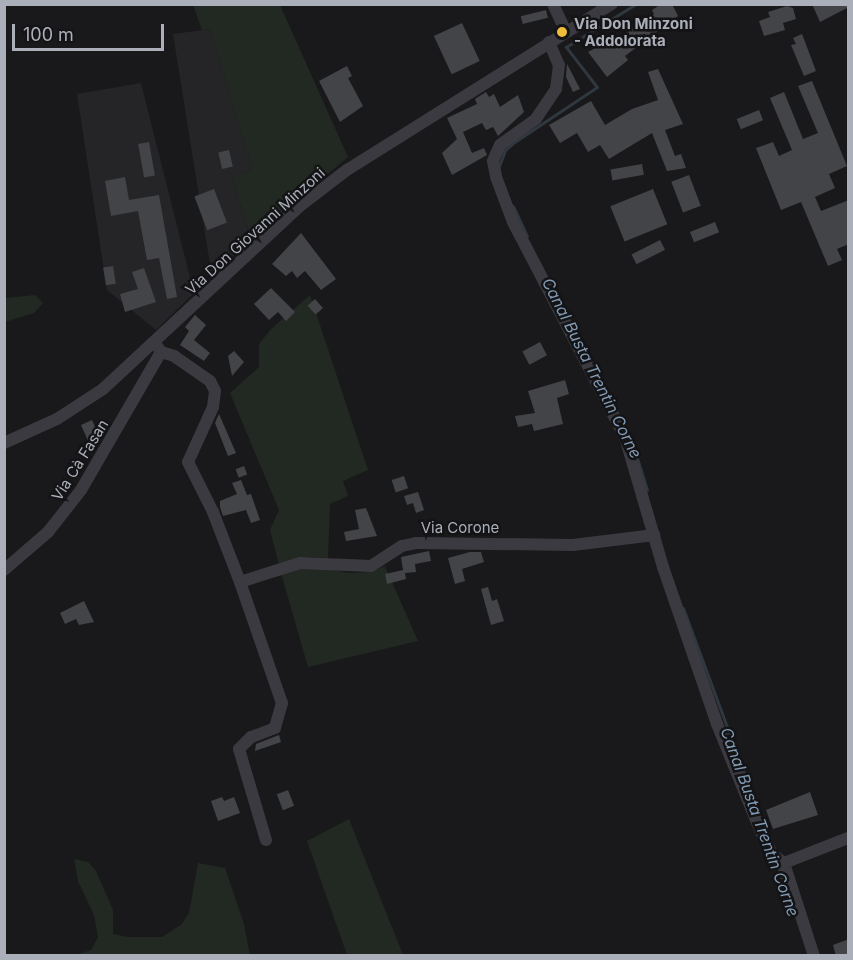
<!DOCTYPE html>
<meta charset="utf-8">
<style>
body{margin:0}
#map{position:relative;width:853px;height:960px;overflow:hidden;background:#19191b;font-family:Inter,sans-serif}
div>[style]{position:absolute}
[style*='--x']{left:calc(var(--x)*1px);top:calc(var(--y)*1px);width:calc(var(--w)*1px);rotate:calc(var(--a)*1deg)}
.built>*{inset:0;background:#252528}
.green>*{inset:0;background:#212922}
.stream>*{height:3px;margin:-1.5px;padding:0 1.5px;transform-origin:1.5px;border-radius:1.5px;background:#2f373f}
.building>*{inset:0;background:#434448;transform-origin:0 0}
.minor>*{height:12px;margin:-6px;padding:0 6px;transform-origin:6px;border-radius:6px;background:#3a3a40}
.dots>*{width:16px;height:16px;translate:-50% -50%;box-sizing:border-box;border:3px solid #141416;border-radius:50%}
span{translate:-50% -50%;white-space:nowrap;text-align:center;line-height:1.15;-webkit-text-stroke:5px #141416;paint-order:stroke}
.poi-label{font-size:15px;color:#abafba;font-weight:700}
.left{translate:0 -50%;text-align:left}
.street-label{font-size:15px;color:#abafba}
.water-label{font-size:16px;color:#839bb4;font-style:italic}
.frame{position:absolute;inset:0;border:6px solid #abafba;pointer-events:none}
.scale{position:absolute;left:12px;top:24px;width:152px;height:27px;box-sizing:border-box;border:3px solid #abafba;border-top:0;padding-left:8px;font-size:18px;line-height:21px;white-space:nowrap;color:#abafba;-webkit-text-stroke:4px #141416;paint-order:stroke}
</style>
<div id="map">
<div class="built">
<div style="clip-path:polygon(210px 29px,252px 169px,232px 178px,251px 238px,212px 277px,173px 34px)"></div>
<div style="clip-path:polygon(141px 83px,194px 293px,156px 330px,107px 290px,77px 94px)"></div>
</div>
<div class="green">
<div style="clip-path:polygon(193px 5px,280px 5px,348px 157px,251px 238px,232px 178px,252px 169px,210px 29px,202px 30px)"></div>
<div style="clip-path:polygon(35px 295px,43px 303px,34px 313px,5px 322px,5px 298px)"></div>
<div style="clip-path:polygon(310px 295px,368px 470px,343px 481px,348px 496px,330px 504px,328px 558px,305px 557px,279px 565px,270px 530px,279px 510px,230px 393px,259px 367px,259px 344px,271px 329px)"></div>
<div style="clip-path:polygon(314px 566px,349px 573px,370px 572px,385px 566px,418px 641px,308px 667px,281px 573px)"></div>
<div style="clip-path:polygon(349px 819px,403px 955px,347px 955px,307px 841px)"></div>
<div style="clip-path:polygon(74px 859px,88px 862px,96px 871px,113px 910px,113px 934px,128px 937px,162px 937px,182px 924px,189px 913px,198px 863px,225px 868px,244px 924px,250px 955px,76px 955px,91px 950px,98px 937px,94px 915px,78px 881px)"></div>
</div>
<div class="stream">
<div style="--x:499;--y:166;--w:17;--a:-69"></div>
<div style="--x:505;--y:150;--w:11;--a:-41"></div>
<div style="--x:513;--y:143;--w:101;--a:-33.7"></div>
<div style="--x:597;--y:87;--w:51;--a:-127.8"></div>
<div style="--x:566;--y:47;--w:82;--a:-31.6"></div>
<div style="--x:513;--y:206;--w:33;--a:65"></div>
<div style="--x:632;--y:442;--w:50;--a:72.6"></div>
<div style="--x:683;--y:608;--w:179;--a:69.7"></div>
<div style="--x:776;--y:861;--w:45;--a:70.3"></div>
</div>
<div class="building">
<div style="clip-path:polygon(661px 4px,672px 4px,678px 16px,625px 56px,628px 60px,607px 77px,588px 52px,604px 43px,606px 47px,654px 14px,652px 10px)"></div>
<div style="clip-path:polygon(812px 4px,849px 4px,849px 7px,820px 22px)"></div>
<div style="clip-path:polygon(787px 6px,793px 8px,796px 19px,783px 23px,785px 30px,764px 36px,759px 21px,770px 17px,768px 12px)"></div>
<div style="left:546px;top:10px;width:8px;height:26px;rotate:76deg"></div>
<div style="left:462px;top:23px;width:42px;height:31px;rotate:65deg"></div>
<div style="clip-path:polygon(802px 34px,816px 71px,804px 76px,791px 45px,796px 44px,793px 38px)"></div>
<div style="clip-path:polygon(567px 64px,580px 89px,573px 92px,566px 77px)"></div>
<div style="clip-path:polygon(347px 66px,352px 76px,348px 78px,363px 106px,340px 122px,319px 81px)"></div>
<div style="clip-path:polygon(658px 69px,683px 124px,665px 130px,675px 156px,681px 154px,686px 168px,667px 171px,652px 133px,609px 159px,600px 145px,588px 152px,577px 133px,560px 143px,549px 125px,591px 101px,605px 125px,632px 109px,658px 100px,648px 72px)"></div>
<div style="clip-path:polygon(812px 81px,847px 166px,829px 174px,835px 188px,815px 197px,821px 211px,849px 200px,849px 244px,837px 249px,842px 260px,828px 266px,801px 202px,781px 210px,756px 148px,773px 142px,779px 156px,792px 150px,770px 98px,784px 92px,803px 139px,818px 133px,798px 86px)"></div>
<div style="clip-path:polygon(486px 92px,489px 97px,494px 94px,500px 107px,518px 95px,524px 112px,498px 136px,493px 127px,486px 130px,482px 123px,463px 132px,472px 153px,484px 148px,487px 155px,452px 175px,442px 153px,457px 139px,447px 118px,477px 104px,475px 99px)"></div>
<div style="left:759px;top:110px;width:11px;height:24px;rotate:68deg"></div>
<div style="left:149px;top:142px;width:34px;height:11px;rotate:80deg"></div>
<div style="left:229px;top:150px;width:17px;height:11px;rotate:77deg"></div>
<div style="left:642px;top:164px;width:11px;height:32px;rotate:80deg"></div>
<div style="left:689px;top:175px;width:33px;height:19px;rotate:69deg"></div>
<div style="clip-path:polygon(125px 177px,129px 200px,159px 195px,177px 297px,167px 299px,159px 258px,147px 260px,138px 211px,111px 216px,105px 181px)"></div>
<div style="left:214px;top:189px;width:36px;height:21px;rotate:69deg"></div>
<div style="left:653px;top:189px;width:38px;height:46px;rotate:68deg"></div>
<div style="left:715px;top:222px;width:11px;height:27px;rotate:68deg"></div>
<div style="clip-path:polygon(301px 233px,336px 279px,321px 290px,305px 271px,297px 278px,292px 271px,286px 276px,272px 264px)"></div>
<div style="left:660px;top:240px;width:11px;height:32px;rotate:63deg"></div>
<div style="left:113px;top:266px;width:18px;height:10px;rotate:81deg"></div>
<div style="clip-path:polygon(144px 268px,156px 302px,125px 312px,120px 294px,138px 289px,132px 272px)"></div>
<div style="clip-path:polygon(271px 288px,295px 312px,286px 321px,278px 312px,269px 320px,254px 304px)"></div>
<div style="left:315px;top:299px;width:12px;height:10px;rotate:48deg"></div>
<div style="clip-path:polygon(195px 315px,206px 325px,194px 340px,210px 353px,204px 361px,180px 345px,189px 331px,185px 327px)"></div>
<div style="left:540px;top:342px;width:15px;height:20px;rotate:62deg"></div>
<div style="clip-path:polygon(234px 351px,244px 362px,232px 376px,228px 356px)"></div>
<div style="clip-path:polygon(565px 380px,569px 394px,557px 398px,563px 424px,534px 431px,532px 424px,518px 427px,515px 416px,535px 413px,528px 391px)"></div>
<div style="clip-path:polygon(219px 414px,236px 453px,228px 456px,215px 423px)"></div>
<div style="clip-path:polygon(92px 420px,96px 429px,100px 421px,108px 426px,96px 447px,89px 443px,81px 425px)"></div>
<div style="left:244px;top:466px;width:9px;height:9px;rotate:69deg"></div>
<div style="left:404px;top:476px;width:13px;height:13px;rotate:72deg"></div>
<div style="left:65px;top:480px;width:8px;height:8px;rotate:60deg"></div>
<div style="clip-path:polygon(241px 480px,247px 495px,251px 494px,260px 520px,251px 523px,246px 510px,223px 516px,220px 507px,220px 501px,237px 494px,232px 483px)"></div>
<div style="clip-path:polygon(418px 492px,424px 510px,416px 513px,413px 503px,407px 505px,404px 496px)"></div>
<div style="clip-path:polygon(366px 508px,377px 536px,346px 541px,344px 532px,359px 529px,355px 510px)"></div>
<div style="clip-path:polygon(429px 551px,431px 561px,415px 564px,416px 572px,405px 573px,406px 579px,387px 584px,385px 574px,403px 570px,401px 557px)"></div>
<div style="clip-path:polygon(470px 552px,481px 552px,484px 562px,462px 569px,465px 581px,455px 584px,448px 558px)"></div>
<div style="clip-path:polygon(488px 587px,492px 601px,497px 599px,504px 621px,491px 625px,481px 589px)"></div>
<div style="clip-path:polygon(84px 601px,94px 622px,79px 625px,76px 619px,65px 624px,60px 613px)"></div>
<div style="clip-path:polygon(279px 735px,281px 742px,255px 751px,256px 744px)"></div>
<div style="left:288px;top:790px;width:17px;height:12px;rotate:69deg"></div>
<div style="clip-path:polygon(810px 792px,818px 815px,773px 829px,766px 810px)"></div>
<div style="clip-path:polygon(222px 797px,224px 801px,234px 797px,240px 813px,218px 821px,211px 801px)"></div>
<div style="clip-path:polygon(849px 939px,849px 956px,836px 956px,833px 945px)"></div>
</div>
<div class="minor">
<div style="--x:553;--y:4;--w:31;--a:65"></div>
<div style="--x:549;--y:42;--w:25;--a:67"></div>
<div style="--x:559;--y:65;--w:24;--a:97"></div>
<div style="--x:556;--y:89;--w:36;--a:124"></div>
<div style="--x:536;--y:119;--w:44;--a:144.2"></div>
<div style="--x:500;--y:145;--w:17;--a:114"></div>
<div style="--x:493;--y:161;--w:16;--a:79"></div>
<div style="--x:496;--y:177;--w:48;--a:69.3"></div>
<div style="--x:513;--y:222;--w:242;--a:62.5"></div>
<div style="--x:625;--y:437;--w:135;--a:73.7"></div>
<div style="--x:663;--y:567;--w:166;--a:71"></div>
<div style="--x:717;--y:724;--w:114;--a:67.9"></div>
<div style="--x:760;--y:830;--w:27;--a:63"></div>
<div style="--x:772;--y:854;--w:15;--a:37"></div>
<div style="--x:155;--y:343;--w:11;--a:56"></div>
<div style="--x:161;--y:352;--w:14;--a:17"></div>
<div style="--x:174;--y:356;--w:44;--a:34.8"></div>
<div style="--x:210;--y:381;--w:11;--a:63"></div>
<div style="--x:215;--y:391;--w:16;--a:97"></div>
<div style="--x:213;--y:407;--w:60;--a:114.4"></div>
<div style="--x:188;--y:462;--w:56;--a:63.4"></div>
<div style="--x:213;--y:512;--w:75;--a:68.9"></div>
<div style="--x:240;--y:582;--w:63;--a:-17.6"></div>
<div style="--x:300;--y:563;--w:71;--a:2.4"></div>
<div style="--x:371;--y:566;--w:37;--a:-33"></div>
<div style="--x:402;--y:546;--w:14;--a:-12"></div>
<div style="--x:416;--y:543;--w:157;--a:0.7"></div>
<div style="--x:573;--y:545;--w:82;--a:-7"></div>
<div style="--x:4;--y:443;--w:58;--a:-24.4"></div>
<div style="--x:57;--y:419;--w:55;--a:-33.1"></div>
<div style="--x:103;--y:389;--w:269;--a:-42.9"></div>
<div style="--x:300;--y:206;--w:59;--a:-37.5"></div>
<div style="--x:347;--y:170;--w:313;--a:-32.1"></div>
<div style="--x:4;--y:570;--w:58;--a:-40.8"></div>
<div style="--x:48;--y:532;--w:53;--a:-51.8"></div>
<div style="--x:81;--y:490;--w:160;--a:-59.9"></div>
<div style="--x:240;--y:582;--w:128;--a:70.9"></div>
<div style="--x:282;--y:703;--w:26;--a:106"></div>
<div style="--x:275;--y:728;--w:26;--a:159"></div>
<div style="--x:251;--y:737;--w:17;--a:135"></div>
<div style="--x:239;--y:749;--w:95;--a:73.5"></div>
<div style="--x:814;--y:956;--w:98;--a:-107.9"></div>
<div style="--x:784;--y:863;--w:69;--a:-21.3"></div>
</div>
<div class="dots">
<div style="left:562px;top:32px;background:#efbd3c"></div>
</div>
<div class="poi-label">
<span class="left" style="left:574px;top:32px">Via Don Minzoni<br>- Addolorata</span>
</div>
<div class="street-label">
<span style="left:255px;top:231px;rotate:-42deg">Via Don Giovanni Minzoni</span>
<span style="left:80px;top:460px;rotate:-58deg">Via Cà Fasan</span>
<span style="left:460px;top:528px">Via Corone</span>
</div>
<div class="water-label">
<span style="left:592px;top:368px;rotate:63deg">Canal Busta Trentin Corne</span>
<span style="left:760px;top:822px;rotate:70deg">Canal Busta Trentin Corne</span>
</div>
<div class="frame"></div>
<div class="scale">100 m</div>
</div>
